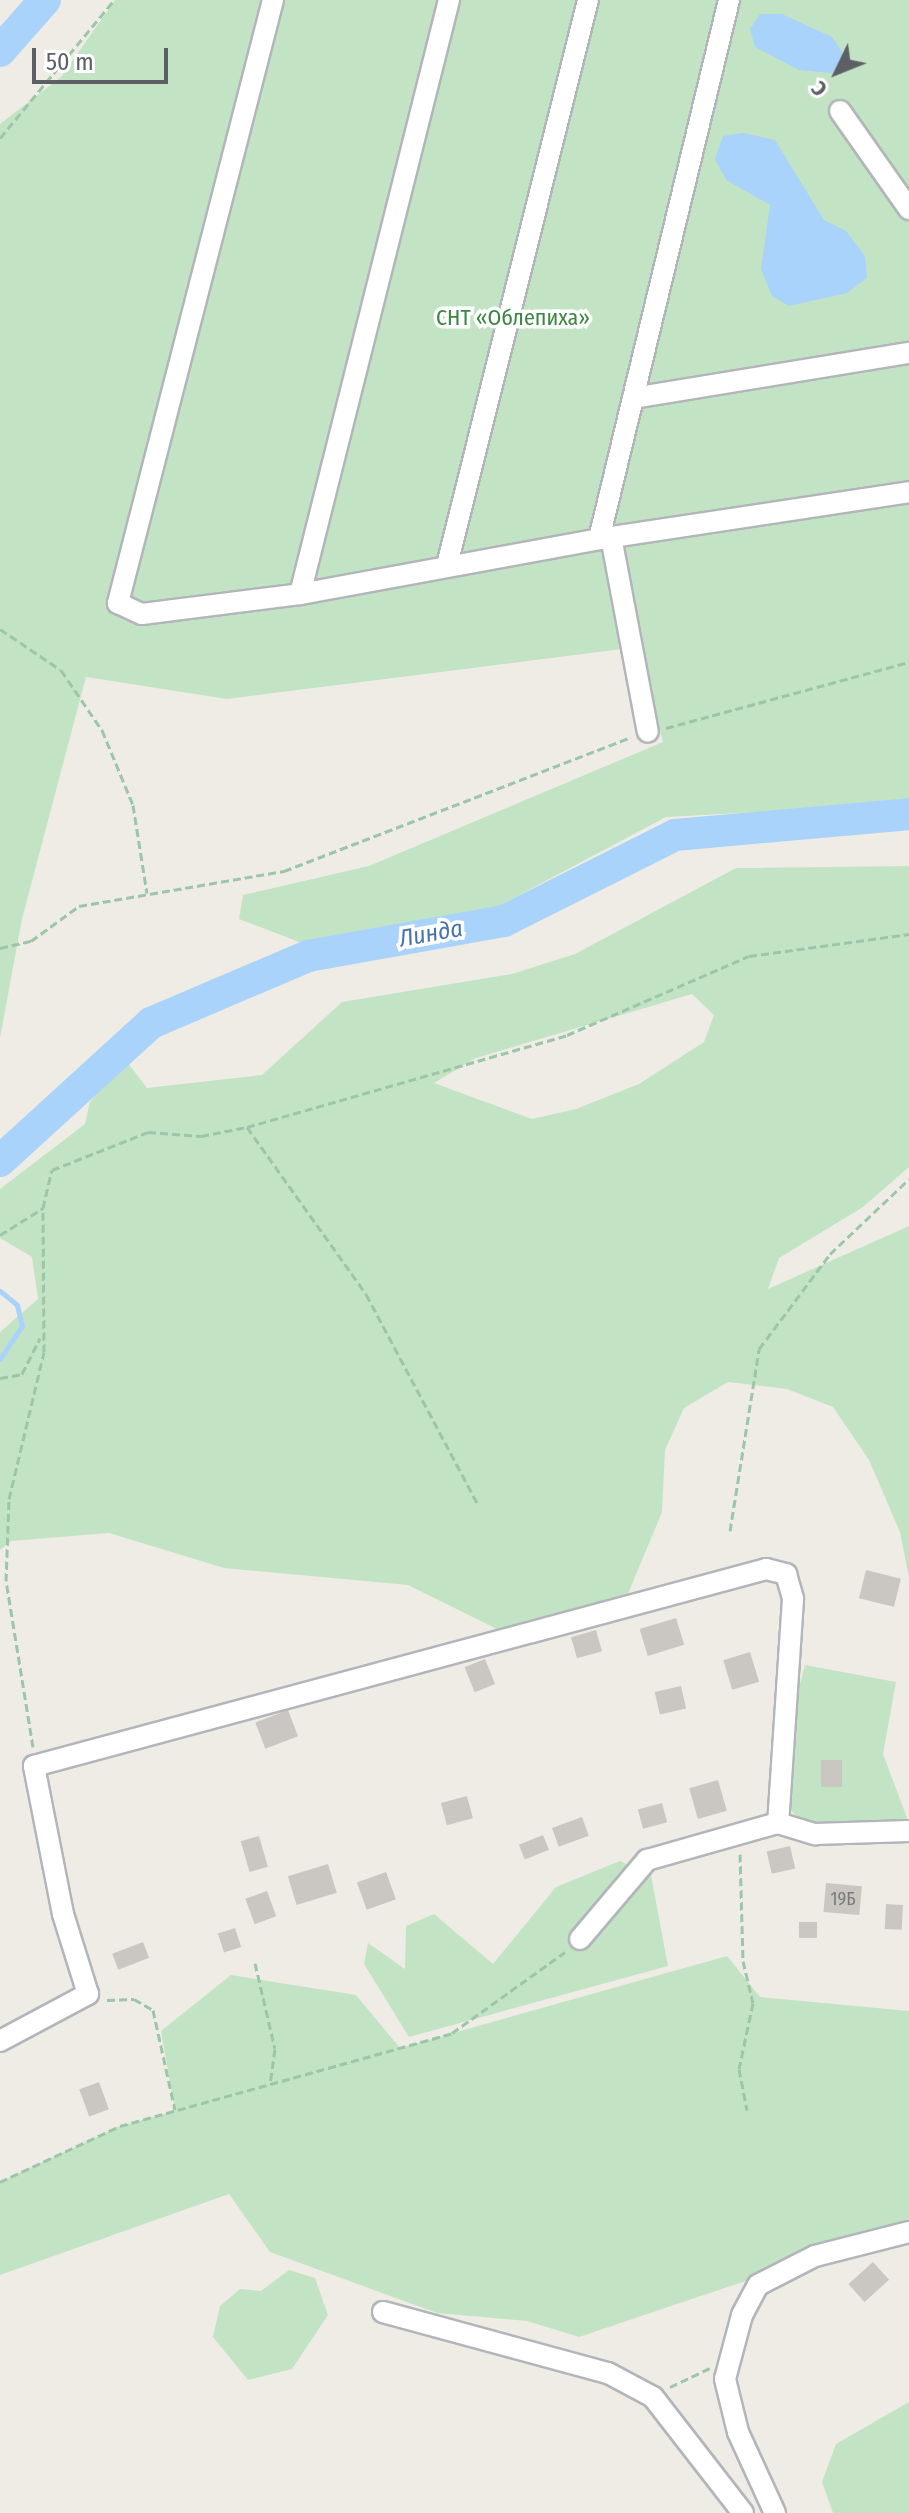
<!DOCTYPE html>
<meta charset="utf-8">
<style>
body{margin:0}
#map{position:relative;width:909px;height:2513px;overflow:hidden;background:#eeece5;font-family:"Fira Sans Condensed",sans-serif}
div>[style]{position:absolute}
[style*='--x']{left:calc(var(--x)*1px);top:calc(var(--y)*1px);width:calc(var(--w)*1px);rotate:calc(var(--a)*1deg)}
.green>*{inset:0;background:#c3e4c4}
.water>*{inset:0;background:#a9d3fa}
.stream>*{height:5px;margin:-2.5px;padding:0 2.5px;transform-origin:2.5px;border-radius:2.5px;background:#a9d3fa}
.river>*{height:32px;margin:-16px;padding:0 16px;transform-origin:16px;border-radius:16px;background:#a9d3fa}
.building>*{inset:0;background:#cac7c2;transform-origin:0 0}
.path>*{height:3px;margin-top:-1.5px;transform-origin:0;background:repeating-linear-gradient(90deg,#9cc5aa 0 8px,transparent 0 12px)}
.roads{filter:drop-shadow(2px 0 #b2b5b9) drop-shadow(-2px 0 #b2b5b9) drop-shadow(0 2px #b2b5b9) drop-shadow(0 -2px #b2b5b9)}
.minor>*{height:20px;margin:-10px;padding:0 10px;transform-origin:10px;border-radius:10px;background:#fff}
span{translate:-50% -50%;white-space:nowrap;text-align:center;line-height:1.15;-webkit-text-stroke:7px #fff;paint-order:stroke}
.number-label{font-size:18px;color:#787a7c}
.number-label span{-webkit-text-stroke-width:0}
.park-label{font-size:22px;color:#3b8542}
.water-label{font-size:24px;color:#4673ab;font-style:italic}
.north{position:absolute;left:797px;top:32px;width:80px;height:80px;-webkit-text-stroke:6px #fff;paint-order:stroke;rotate:227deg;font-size:22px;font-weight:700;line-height:32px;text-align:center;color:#5c6064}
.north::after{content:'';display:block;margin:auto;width:28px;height:36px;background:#5c6064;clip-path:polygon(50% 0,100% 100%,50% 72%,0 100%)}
.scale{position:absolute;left:32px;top:48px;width:136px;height:36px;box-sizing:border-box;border:4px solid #5c6064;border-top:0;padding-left:10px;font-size:24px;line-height:28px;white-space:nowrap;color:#5c6064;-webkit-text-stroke:6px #fff;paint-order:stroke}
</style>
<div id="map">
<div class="green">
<div style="clip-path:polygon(115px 0,909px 0,909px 804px,666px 817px,489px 911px,307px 945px,239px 919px,243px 895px,369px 866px,663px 742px,638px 647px,227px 699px,86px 677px,22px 919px,0 1038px,0 124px,61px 77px)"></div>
<div style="clip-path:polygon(evenodd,909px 866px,909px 1167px,863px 1207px,779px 1258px,768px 1289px,909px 1226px,909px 1578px,900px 1532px,869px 1460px,833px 1407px,787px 1389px,728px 1382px,684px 1408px,665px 1450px,662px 1512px,623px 1606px,515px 1638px,408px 1585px,224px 1568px,109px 1533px,11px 1541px,0 1550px,0 1332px,38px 1299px,32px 1257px,0 1238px,0 1189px,85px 1124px,90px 1102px,125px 1059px,147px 1088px,262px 1075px,342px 1002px,512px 974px,575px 954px,736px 868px,909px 866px,692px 994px,714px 1015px,704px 1042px,639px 1084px,576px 1109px,532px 1119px,434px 1083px,476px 1058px,692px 994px)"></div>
<div style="clip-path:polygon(805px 1665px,896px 1682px,883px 1754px,909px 1823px,875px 1830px,805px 1823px,789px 1809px,791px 1719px)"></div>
<div style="clip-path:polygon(620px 1861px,651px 1875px,668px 1966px,409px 2037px,364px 1964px,368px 1943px,405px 1969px,406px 1926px,434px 1914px,493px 1964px,556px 1887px)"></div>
<div style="clip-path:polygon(727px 1956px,760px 1997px,909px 2011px,909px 2226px,579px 2337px,527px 2321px,437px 2313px,270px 2252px,229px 2194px,0 2275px,0 2182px,120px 2126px,175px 2111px,161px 2031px,231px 1975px,356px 1995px,400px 2048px)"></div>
<div style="clip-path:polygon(289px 2270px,315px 2278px,328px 2315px,292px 2369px,248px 2380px,213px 2337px,220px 2306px,240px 2289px,261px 2291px)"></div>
<div style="clip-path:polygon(909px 2402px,909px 2513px,833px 2513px,822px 2482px,836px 2444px)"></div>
</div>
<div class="water">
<div style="clip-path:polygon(760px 14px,782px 14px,832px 37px,845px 56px,842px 74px,799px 70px,755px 47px,750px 29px)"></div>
<div style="clip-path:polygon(743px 133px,775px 140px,824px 220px,846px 231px,865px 256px,867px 278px,847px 293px,789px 306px,772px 296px,761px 269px,770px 205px,726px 180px,715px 159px,723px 136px)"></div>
</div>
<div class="stream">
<div style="--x:0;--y:1291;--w:22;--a:39"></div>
<div style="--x:17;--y:1305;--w:22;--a:77"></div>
<div style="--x:22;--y:1326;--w:40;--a:124"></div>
</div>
<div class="river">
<div style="--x:0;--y:51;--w:68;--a:-48.6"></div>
<div style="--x:0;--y:1161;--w:205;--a:-42.4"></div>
<div style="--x:151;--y:1023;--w:171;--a:-23.1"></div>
<div style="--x:308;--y:956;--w:199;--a:-10.1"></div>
<div style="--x:504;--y:921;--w:191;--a:-26.7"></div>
<div style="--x:675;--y:835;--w:235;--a:-5.1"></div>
</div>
<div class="building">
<div style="left:866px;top:1570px;width:36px;height:29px;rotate:14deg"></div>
<div style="left:676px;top:1618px;width:28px;height:38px;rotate:73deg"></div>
<div style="left:596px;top:1630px;width:22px;height:26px;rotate:74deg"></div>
<div style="left:750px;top:1652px;width:31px;height:28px;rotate:73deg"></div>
<div style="left:485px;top:1659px;width:27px;height:22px;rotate:68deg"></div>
<div style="left:681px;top:1686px;width:23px;height:27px;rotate:77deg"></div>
<div style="left:288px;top:1710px;width:28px;height:35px;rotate:69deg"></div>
<div style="left:821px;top:1760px;width:21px;height:27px"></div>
<div style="left:718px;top:1780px;width:32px;height:30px;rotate:74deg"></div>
<div style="left:467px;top:1796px;width:23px;height:27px;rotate:75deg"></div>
<div style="left:662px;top:1803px;width:20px;height:25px;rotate:75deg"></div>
<div style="left:582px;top:1817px;width:20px;height:32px;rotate:70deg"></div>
<div style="left:543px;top:1835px;width:16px;height:26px;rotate:68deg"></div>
<div style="left:259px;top:1836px;width:32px;height:19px;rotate:74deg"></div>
<div style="left:790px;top:1846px;width:23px;height:24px;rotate:77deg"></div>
<div style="left:328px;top:1864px;width:30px;height:42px;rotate:73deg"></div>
<div style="left:386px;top:1872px;width:29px;height:31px;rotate:70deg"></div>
<div style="left:826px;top:1883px;width:36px;height:29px;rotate:5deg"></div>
<div style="left:267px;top:1891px;width:27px;height:23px;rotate:70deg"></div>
<div style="left:886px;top:1904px;width:17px;height:25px;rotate:3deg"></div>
<div style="left:799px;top:1922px;width:18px;height:16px"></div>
<div style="left:235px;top:1928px;width:20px;height:18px;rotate:72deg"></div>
<div style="left:143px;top:1942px;width:17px;height:33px;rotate:69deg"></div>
<div style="left:99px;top:2082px;width:29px;height:21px;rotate:70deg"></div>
<div style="left:873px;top:2262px;width:24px;height:33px;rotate:48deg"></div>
</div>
<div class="path">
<div style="--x:0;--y:138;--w:179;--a:-50.4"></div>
<div style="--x:0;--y:629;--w:73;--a:33.9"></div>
<div style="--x:61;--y:670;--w:73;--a:55.7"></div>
<div style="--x:102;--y:730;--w:81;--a:67.5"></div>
<div style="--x:133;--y:805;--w:89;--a:81"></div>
<div style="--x:666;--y:728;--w:252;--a:-15.2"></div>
<div style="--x:0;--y:948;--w:32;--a:-13"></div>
<div style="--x:31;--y:941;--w:59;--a:-36.1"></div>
<div style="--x:79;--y:906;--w:208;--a:-9.7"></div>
<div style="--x:284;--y:871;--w:372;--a:-21.1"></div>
<div style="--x:247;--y:1127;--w:205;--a:54.5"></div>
<div style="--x:366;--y:1294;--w:239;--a:62"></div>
<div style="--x:0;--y:1235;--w:51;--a:-32.1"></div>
<div style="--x:43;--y:1208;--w:39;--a:-77"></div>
<div style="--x:52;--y:1170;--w:103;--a:-21.6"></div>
<div style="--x:148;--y:1132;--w:53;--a:4.3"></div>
<div style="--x:201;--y:1136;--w:47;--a:-11.1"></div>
<div style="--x:247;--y:1127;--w:333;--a:-16"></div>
<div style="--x:567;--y:1035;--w:198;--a:-23.5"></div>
<div style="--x:749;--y:956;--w:162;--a:-7.8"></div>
<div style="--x:0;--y:1378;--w:22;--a:-10"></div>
<div style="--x:22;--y:1374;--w:40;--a:-63.4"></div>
<div style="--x:730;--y:1531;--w:184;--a:-80.9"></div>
<div style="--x:759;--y:1349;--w:119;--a:-53.2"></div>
<div style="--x:830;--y:1254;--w:109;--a:-43.5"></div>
<div style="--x:33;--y:1747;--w:168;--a:-99.2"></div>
<div style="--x:6;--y:1581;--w:82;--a:-87.9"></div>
<div style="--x:9;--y:1499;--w:151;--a:-76.6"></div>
<div style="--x:44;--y:1352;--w:143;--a:-90.4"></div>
<div style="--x:740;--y:1854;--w:107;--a:88.4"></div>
<div style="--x:743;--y:1961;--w:43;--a:76.6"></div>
<div style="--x:753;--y:2003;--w:67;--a:102"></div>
<div style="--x:739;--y:2069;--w:42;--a:79"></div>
<div style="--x:255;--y:1963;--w:88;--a:76.9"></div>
<div style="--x:275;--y:2049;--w:35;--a:98"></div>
<div style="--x:107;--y:2000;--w:27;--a:-2"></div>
<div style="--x:134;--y:1999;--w:22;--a:30"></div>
<div style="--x:153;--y:2010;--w:102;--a:77.6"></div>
<div style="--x:0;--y:2182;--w:132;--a:-25"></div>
<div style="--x:120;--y:2126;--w:345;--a:-15.6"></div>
<div style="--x:452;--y:2033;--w:139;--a:-35.6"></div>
<div style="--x:670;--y:2387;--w:44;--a:-25.4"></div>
</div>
<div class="roads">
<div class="minor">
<div style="--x:273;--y:0;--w:623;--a:104.42"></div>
<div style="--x:118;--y:603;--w:26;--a:25"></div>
<div style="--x:142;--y:614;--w:159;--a:-7.2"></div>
<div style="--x:449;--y:0;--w:612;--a:104.08"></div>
<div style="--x:300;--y:594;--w:304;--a:-10.4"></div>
<div style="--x:729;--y:0;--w:554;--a:103.56"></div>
<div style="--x:599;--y:539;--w:314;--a:-8.6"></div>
<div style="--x:840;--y:111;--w:120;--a:54.9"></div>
<div style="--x:633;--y:398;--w:280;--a:-9.3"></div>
<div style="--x:611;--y:537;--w:198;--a:79.3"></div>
<div style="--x:447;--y:565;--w:582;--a:-75.99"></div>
<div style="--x:580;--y:1939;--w:104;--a:-49.7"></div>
<div style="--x:647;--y:1860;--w:136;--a:-15.8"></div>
<div style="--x:778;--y:1823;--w:39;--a:17"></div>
<div style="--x:815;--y:1834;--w:94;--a:-1.8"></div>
<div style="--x:0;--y:2041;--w:100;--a:-28.1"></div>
<div style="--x:88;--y:1994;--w:84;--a:-107.4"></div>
<div style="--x:63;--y:1914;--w:151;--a:-101.1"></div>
<div style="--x:34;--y:1766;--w:758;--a:-15.06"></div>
<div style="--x:766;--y:1569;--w:21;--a:14"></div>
<div style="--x:786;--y:1574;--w:26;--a:74"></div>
<div style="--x:793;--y:1599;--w:225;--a:93.8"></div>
<div style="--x:383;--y:2312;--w:233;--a:15.2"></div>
<div style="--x:608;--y:2373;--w:51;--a:28.1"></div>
<div style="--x:653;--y:2397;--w:147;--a:52.2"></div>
<div style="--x:775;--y:2513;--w:89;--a:-114.6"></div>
<div style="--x:738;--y:2432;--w:55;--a:-103.8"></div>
<div style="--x:725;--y:2379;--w:66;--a:-75.1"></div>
<div style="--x:742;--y:2315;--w:34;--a:-62"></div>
<div style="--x:758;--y:2285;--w:64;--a:-27"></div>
<div style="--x:815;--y:2256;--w:97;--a:-14.3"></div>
</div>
</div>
<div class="number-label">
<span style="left:843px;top:1899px">19Б</span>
</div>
<div class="park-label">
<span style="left:513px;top:318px">СНТ «Облепиха»</span>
</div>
<div class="water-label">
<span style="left:431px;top:934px;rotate:-10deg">Линда</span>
</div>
<div class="north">С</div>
<div class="scale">50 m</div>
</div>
